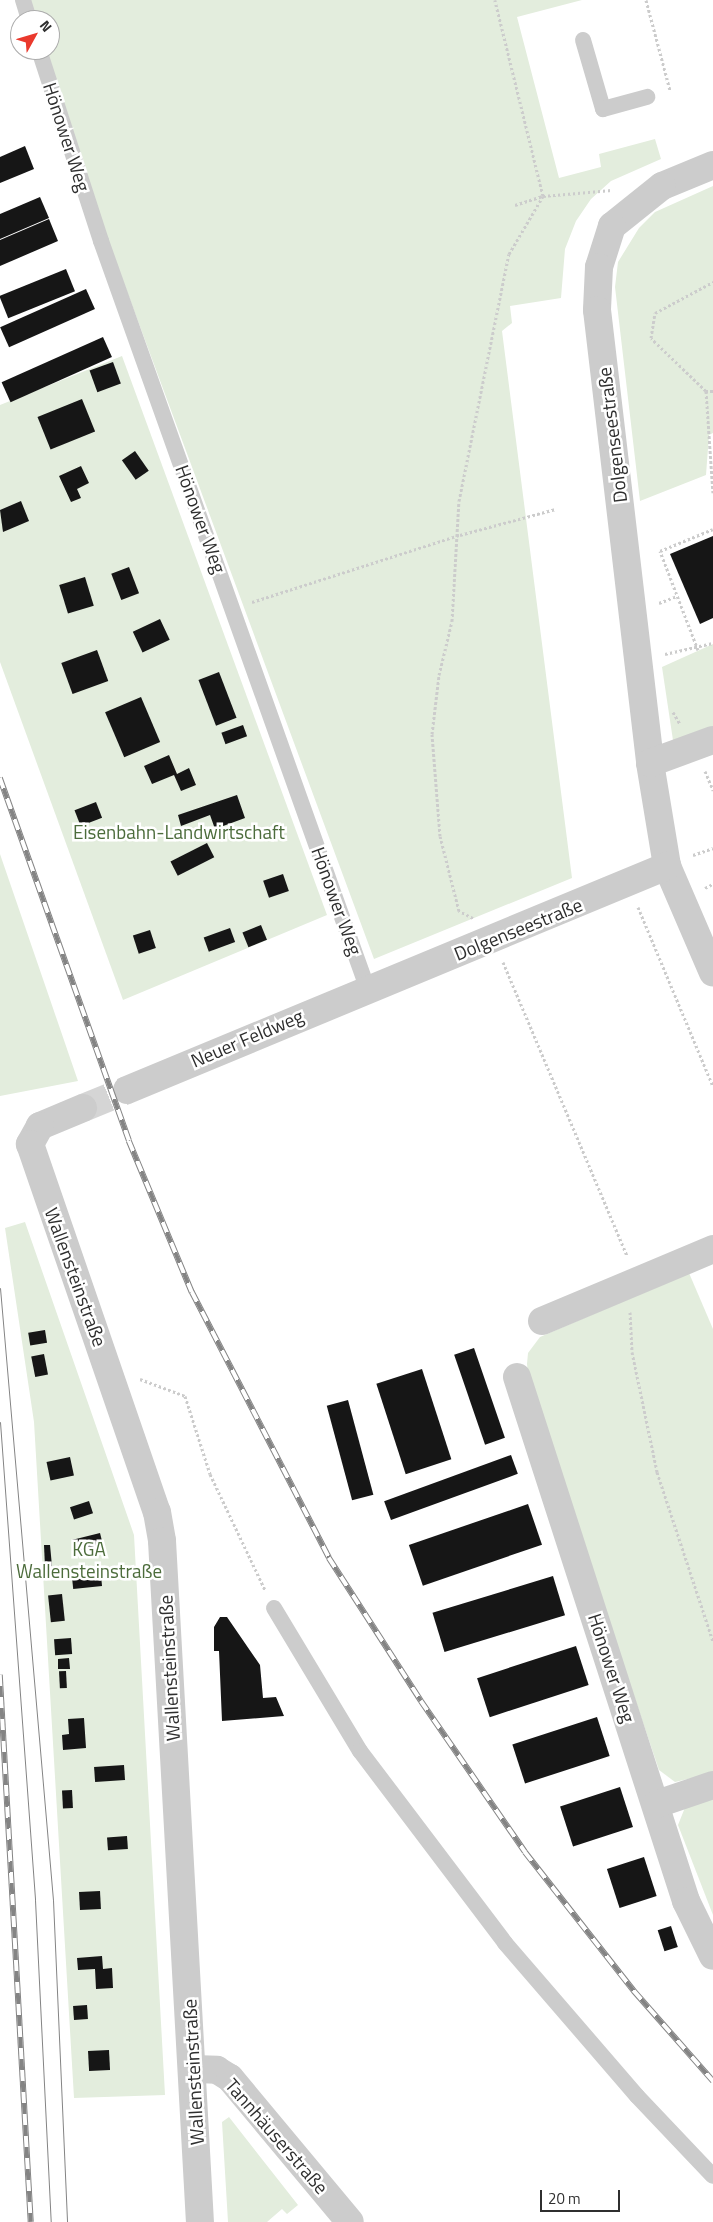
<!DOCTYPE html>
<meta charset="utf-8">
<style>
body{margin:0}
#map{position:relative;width:713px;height:2222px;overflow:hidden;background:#fff;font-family:"Titillium Web",sans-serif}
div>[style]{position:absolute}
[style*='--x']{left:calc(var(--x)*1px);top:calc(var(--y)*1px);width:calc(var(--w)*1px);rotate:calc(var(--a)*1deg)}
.green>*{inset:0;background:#e3eddd}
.building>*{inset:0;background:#161616;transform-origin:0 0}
.street-tunnel>*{height:28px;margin-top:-14px;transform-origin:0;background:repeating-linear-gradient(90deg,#d5d5d5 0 28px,transparent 0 42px)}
.path>*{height:3px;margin-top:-1.5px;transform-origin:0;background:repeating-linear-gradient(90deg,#ccc 0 2.5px,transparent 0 5px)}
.lane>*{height:16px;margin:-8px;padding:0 8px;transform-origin:8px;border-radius:8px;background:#ccc}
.street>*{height:28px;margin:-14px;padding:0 14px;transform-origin:14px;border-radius:14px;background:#ccc}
.tram>*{height:1px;margin:-0.5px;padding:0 0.5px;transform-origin:0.5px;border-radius:0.5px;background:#848484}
.rail>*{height:5.5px;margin-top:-2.75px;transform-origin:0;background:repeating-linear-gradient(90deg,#fff 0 11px,#848484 0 22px);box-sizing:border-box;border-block:1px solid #848484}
span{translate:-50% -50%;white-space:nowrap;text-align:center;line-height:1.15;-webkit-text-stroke:5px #fff;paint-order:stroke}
.street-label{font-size:19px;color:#2f2f2f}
.park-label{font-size:19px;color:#4c6c3b}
.north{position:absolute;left:10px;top:10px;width:50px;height:50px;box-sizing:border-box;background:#fff;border:1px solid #acacac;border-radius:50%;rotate:51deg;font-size:14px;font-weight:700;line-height:20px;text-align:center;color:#2f2f2f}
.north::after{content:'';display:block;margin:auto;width:18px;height:22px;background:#ea392d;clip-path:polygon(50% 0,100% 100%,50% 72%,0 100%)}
.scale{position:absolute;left:540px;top:2190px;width:80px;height:22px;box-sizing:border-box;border:2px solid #2f2f2f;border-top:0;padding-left:6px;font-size:15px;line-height:18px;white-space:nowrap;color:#2f2f2f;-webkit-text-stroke:4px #fff;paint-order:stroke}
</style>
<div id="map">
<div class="green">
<div style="clip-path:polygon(29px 0,582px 0,517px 17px,559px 178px,601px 167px,599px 154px,655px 139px,661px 159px,611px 181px,591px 199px,576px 221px,565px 249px,561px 298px,510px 306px,512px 323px,502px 331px,572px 878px,374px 959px,108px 240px,45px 50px,50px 50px,50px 20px,36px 20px)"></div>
<div style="clip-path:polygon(713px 186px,713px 433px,709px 435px,706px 475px,640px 501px,615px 287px,618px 262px,639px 228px,655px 212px)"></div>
<div style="clip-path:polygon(122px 356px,327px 915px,123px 1000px,0 662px,0 405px)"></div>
<div style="clip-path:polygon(713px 644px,713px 730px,674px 747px,662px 667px)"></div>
<div style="clip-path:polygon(0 854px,78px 1081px,0 1096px)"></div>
<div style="clip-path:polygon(25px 1222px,134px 1535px,165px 2095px,74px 2098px,34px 1422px,5px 1228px)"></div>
<div style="clip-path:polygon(689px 1273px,713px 1329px,713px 1773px,675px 1782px,659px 1770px,529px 1384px,527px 1364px,528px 1353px,540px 1337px)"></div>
<div style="clip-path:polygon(713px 1795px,713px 1915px,678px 1825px,686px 1805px)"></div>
<div style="clip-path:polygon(229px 2117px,298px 2205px,287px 2214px,282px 2209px,267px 2222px,228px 2222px,222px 2122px)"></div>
</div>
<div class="building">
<div style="clip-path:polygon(25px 146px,34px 169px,0 183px,0 157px)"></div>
<div style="clip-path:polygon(40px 197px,49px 218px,0 239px,0 214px)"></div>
<div style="clip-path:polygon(49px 219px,58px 241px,0 266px,0 240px)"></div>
<div style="left:66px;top:269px;width:24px;height:72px;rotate:68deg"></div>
<div style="left:86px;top:289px;width:22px;height:94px;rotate:66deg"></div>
<div style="left:103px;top:337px;width:22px;height:111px;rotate:66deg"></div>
<div style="left:113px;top:362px;width:23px;height:25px;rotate:70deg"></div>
<div style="left:82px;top:399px;width:35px;height:48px;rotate:68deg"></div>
<div style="left:135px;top:451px;width:24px;height:16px;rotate:55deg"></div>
<div style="clip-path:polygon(81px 466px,89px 483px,77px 489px,81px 498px,71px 502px,59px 476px)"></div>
<div style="clip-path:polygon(21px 501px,29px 521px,3px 532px,0 510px)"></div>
<div style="clip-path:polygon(713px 536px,713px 618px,700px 624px,670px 554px)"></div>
<div style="left:129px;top:567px;width:28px;height:19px;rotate:69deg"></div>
<div style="left:85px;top:577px;width:30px;height:27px;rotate:73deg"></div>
<div style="left:160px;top:619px;width:23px;height:30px;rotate:65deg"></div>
<div style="left:97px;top:650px;width:33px;height:38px;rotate:70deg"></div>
<div style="left:219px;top:672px;width:49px;height:22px;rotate:69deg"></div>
<div style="left:141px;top:697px;width:49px;height:39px;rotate:67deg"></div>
<div style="left:243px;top:725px;width:12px;height:23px;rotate:70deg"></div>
<div style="clip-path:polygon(169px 755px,177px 774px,189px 768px,196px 785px,181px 791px,174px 775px,152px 784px,144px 766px)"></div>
<div style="clip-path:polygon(237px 795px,245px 818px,215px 829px,210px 815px,181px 826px,178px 815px)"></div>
<div style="left:96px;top:802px;width:17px;height:23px;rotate:69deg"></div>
<div style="left:207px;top:843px;width:16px;height:41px;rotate:63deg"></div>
<div style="left:283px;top:874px;width:18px;height:21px;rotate:71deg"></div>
<div style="left:261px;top:925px;width:16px;height:20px;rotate:68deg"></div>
<div style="left:230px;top:928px;width:15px;height:28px;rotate:70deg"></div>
<div style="left:150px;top:930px;width:19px;height:18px;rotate:72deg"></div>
<div style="left:45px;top:1330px;width:13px;height:17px;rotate:81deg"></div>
<div style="left:474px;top:1348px;width:95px;height:21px;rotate:71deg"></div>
<div style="left:44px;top:1354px;width:21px;height:13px;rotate:79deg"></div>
<div style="left:422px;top:1369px;width:95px;height:48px;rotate:72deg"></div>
<div style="left:348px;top:1400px;width:98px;height:22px;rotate:75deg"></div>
<div style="left:511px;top:1455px;width:20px;height:135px;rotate:70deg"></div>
<div style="left:70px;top:1457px;width:19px;height:24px;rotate:78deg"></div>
<div style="left:89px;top:1501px;width:13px;height:20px;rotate:72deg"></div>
<div style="left:528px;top:1504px;width:43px;height:126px;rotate:71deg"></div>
<div style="left:100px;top:1533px;width:12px;height:29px;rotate:76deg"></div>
<div style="clip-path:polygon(44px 1545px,50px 1545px,52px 1566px,45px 1567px)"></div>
<div style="left:101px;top:1576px;width:10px;height:29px;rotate:84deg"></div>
<div style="left:553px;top:1576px;width:41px;height:126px;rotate:73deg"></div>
<div style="left:62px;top:1594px;width:27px;height:14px;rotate:84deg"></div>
<div style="clip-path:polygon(220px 1617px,227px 1617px,260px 1665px,263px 1698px,276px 1697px,284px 1716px,222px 1721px,219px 1651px,214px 1651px,214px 1627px)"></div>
<div style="left:71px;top:1638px;width:16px;height:17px;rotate:86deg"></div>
<div style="left:576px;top:1646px;width:41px;height:104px;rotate:72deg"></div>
<div style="clip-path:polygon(69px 1658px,70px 1669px,58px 1669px,58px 1659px)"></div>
<div style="left:66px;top:1671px;width:17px;height:7px;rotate:87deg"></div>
<div style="left:597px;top:1717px;width:41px;height:89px;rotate:72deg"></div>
<div style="clip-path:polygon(84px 1718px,86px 1748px,63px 1750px,62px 1735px,69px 1734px,68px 1719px)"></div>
<div style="left:124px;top:1765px;width:15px;height:30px;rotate:86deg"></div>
<div style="left:620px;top:1787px;width:42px;height:63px;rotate:72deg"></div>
<div style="left:72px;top:1790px;width:18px;height:10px;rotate:87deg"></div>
<div style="left:127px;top:1836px;width:13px;height:20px;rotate:86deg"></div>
<div style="left:644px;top:1857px;width:41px;height:39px;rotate:72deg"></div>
<div style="left:100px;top:1891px;width:18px;height:21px;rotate:87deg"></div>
<div style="left:671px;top:1926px;width:22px;height:14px;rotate:72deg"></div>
<div style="clip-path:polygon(102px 1956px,103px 1969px,112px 1968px,113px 1988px,96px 1989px,95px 1969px,78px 1970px,77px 1958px)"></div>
<div style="left:87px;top:2005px;width:14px;height:14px;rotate:86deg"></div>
<div style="left:109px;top:2050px;width:20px;height:21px;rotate:87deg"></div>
</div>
<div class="street-tunnel">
<div style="--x:83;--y:1108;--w:48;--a:-22.2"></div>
</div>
<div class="path">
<div style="--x:646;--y:0;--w:93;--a:75.1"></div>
<div style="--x:515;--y:205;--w:29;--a:-18"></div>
<div style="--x:543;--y:196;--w:69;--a:-5"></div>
<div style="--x:706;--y:391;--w:76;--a:-136.1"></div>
<div style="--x:651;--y:338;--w:25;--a:-81"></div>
<div style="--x:655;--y:313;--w:66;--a:-28.1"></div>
<div style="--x:713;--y:391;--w:7;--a:180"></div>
<div style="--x:706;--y:391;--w:102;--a:86.1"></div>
<div style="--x:252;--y:602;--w:219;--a:-17.9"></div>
<div style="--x:460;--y:535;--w:99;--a:-15.2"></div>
<div style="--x:659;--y:603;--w:19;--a:-21"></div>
<div style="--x:698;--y:650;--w:106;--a:-111"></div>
<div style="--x:660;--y:551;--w:57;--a:-22.5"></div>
<div style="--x:665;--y:654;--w:49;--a:-12.9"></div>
<div style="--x:673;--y:712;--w:14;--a:60"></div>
<div style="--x:705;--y:771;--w:21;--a:67"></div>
<div style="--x:693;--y:855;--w:21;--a:-19"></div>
<div style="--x:705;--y:888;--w:9;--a:-27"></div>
<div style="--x:638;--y:907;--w:194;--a:67.3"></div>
<div style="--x:473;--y:918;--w:16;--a:-153"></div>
<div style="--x:459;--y:911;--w:77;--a:-104.2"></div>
<div style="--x:440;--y:836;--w:102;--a:-94.5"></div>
<div style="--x:432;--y:734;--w:59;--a:-83.2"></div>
<div style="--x:439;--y:675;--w:56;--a:-76.5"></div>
<div style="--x:452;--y:621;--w:120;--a:-86.7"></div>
<div style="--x:459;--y:501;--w:252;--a:-78.6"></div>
<div style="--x:509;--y:254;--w:67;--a:-59.6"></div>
<div style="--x:543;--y:196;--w:202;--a:-103.8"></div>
<div style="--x:503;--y:962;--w:319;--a:67.1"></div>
<div style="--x:630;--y:1312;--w:40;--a:87.1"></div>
<div style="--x:632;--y:1352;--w:123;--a:78.2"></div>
<div style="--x:657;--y:1472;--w:178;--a:71.7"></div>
<div style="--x:140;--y:1379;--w:48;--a:20.7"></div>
<div style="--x:185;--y:1396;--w:82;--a:72.2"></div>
<div style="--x:210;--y:1474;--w:128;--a:64.6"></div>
</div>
<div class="lane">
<div style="--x:23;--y:0;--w:21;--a:73"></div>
<div style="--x:583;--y:40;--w:72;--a:73.8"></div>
<div style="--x:603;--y:109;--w:46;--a:-15.3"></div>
<div style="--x:39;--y:50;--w:201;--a:72"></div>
<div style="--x:101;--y:241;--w:792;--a:70.38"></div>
<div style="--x:274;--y:1608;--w:167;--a:59"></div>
<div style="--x:360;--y:1751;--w:241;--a:52.9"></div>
<div style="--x:505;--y:1943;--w:202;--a:49.2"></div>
<div style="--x:637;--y:2096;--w:110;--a:46.5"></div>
</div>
<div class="street">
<div style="--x:713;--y:165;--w:55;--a:157.6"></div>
<div style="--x:662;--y:186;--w:64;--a:141.3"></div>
<div style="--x:612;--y:226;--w:43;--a:107.6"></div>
<div style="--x:599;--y:267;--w:43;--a:92.7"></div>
<div style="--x:597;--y:310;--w:456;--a:83.3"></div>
<div style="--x:650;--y:763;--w:104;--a:80.6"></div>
<div style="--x:667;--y:866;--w:116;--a:66.7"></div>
<div style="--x:650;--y:763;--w:67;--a:-20.1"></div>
<div style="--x:127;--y:1090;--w:585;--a:-22.53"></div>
<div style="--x:83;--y:1108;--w:47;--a:157.3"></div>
<div style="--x:40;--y:1126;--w:21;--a:119"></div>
<div style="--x:30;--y:1144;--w:389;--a:71"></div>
<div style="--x:157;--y:1512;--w:29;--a:80"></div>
<div style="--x:162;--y:1541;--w:682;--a:86.81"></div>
<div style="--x:542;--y:1321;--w:186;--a:-22.8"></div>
<div style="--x:517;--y:1377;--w:551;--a:72.12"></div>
<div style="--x:686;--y:1901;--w:61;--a:63.9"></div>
<div style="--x:657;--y:1804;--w:59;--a:-18.7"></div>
<div style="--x:194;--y:2069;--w:23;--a:2"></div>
<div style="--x:217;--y:2070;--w:15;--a:32"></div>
<div style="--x:230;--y:2078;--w:187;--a:50.2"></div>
</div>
<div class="tram">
<div style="--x:0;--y:1288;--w:614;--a:85.05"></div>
<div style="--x:53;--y:1900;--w:322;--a:87.5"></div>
<div style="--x:0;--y:1422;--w:479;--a:85.8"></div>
<div style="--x:35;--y:1900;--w:322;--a:87.2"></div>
</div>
<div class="rail">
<div style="--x:0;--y:778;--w:385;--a:70.4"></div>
<div style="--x:129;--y:1141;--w:164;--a:67.4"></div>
<div style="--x:192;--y:1292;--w:299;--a:62.7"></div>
<div style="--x:329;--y:1558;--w:170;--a:57.2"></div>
<div style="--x:421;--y:1701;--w:183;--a:55.4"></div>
<div style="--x:525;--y:1852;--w:177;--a:51.9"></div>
<div style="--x:634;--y:1991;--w:120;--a:48.7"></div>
<div style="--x:0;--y:1675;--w:548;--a:86.76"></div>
</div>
<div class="street-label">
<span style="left:67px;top:137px;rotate:72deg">Hönower Weg</span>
<span style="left:612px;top:435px;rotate:-97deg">Dolgenseestraße</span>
<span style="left:201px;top:519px;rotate:70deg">Hönower Weg</span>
<span style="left:337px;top:901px;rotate:70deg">Hönower Weg</span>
<span style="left:518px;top:929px;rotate:-22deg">Dolgenseestraße</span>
<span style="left:247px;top:1038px;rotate:-23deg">Neuer Feldweg</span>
<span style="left:76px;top:1277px;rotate:70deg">Wallensteinstraße</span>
<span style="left:169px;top:1668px;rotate:-93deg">Wallensteinstraße</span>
<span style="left:612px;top:1668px;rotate:72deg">Hönower Weg</span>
<span style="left:193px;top:2072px;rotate:-93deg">Wallensteinstraße</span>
<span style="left:277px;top:2136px;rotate:49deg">Tannhäuserstraße</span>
</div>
<div class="park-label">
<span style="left:179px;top:832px">Eisenbahn-Landwirtschaft</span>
<span style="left:89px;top:1560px">KGA<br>Wallensteinstraße</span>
</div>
<div class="north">N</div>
<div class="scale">20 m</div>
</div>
